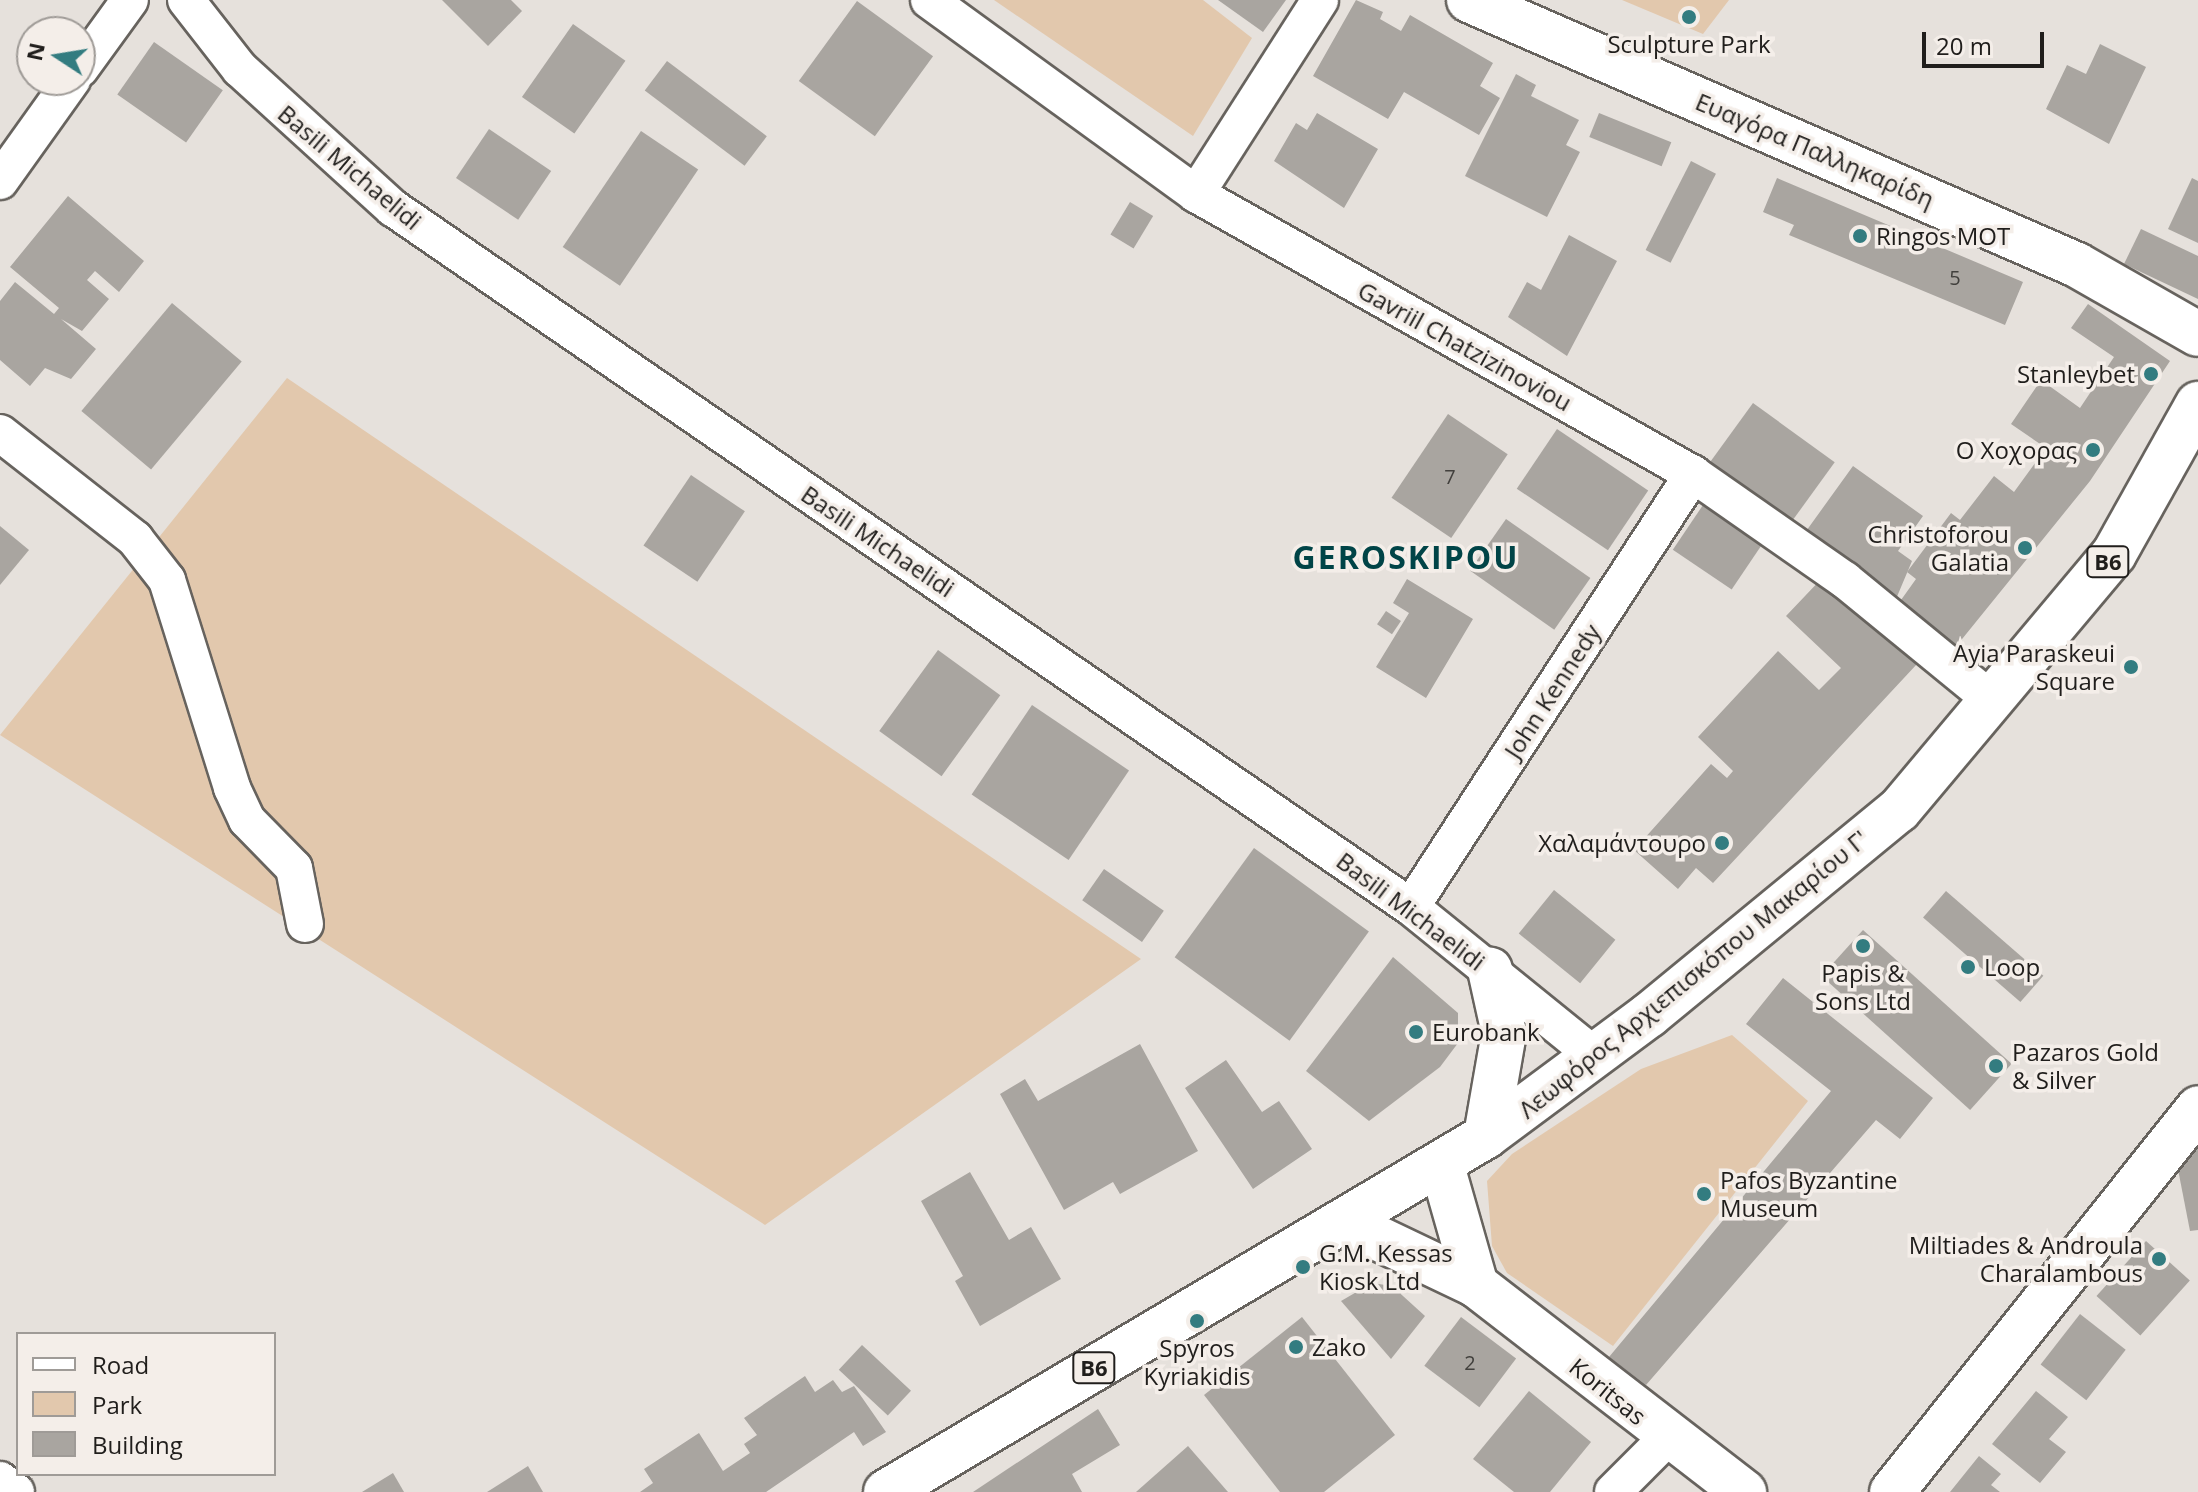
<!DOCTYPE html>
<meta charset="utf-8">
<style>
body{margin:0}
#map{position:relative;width:2198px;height:1492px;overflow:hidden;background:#e6e1dc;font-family:"Open Sans",sans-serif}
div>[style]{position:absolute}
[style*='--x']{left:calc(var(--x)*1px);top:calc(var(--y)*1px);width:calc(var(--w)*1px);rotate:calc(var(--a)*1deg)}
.green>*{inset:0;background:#e2c8ad}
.building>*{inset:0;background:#a9a5a0;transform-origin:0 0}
.roads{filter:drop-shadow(2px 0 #67635e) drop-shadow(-2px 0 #67635e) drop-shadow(0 2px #67635e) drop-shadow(0 -2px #67635e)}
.street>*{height:36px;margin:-18px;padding:0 18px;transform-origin:18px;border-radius:18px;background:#fff}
.secondary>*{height:44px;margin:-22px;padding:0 22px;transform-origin:22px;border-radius:22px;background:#fff}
.primary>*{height:44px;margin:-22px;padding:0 22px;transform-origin:22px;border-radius:22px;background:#fff}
.dots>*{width:22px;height:22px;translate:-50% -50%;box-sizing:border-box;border:4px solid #f4eee9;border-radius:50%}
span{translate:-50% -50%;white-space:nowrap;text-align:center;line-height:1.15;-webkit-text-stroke:7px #f4eee9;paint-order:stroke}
.number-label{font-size:20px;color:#42403d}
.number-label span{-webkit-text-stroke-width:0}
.shield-label span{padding:2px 6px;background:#f4eee9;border:2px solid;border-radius:6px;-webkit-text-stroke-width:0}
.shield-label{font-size:22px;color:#201e1c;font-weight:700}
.poi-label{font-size:24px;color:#201e1c}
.left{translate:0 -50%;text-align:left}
.right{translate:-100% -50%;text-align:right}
.street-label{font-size:24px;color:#201e1c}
.district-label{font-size:32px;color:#004447;font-weight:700;letter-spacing:2px}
.legend{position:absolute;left:16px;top:1332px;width:260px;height:144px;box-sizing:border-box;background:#f4eee9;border:2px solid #9f9b97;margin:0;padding:10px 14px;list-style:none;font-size:24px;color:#201e1c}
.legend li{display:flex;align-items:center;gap:16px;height:40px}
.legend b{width:40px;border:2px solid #9f9b97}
.north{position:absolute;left:16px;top:16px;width:80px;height:80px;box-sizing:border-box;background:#f4eee9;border:2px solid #9f9b97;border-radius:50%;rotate:282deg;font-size:22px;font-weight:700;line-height:32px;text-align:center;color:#201e1c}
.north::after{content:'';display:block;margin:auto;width:28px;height:36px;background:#337c80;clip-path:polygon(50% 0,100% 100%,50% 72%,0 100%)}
.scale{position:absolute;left:1922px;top:32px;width:122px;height:36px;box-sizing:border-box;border:4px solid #201e1c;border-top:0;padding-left:10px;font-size:24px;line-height:28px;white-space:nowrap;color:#201e1c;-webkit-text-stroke:6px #f4eee9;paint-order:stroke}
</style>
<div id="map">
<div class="green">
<div style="clip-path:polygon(994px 0,1203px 0,1252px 38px,1193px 136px)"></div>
<div style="clip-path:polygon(1622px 0,1729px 0,1703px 34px)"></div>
<div style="clip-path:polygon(287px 378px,1141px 959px,765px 1225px,0 735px)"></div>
<div style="clip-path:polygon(1732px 1035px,1808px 1101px,1613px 1346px,1507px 1273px,1492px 1246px,1487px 1181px,1512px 1154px,1641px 1069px)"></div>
</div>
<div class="building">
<div style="clip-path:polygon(442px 0,511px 0,522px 11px,488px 46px)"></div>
<div style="clip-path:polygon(1218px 0,1286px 0,1263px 32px)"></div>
<div style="clip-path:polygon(1356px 0,1383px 12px,1380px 19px,1401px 31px,1410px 15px,1493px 63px,1480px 86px,1500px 98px,1479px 135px,1404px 92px,1388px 119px,1313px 76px)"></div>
<div style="left:857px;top:1px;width:94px;height:99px;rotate:36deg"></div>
<div style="left:573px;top:24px;width:64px;height:89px;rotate:35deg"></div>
<div style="left:154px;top:42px;width:84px;height:64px;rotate:35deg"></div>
<div style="clip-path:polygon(2100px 44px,2146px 67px,2109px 144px,2046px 109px,2067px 65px,2086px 74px)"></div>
<div style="left:667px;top:61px;width:125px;height:37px;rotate:37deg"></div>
<div style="clip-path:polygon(1516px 74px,1536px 85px,1531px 96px,1579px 120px,1566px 145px,1580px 152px,1547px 217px,1465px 176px)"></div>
<div style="clip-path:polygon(1317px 113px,1378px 149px,1344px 208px,1274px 161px,1296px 123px,1307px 130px)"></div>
<div style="left:1599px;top:113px;width:78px;height:26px;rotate:22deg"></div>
<div style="left:489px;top:129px;width:75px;height:59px;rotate:34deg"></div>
<div style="left:641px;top:131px;width:69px;height:140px;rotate:34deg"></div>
<div style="left:1691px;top:161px;width:28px;height:100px;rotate:27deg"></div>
<div style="clip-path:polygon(1777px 178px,2023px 282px,2005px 325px,1789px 235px,1794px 225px,1763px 212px)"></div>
<div style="clip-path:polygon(2192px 178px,2198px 181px,2198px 243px,2168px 229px)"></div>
<div style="clip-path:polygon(68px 196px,144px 261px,119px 292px,95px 271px,87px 280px,109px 299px,82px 331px,61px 319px,96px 349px,71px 379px,45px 368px,30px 386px,0 360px,0 301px,15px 282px,54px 314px,59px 308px,10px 267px)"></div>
<div style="left:1130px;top:202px;width:27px;height:38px;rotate:31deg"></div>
<div style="clip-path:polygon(2141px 229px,2198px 256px,2198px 299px,2124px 264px)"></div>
<div style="clip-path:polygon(1569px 235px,1617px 261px,1567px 356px,1508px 317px,1527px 282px,1541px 290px)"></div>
<div style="left:172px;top:303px;width:91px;height:141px;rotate:40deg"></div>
<div style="clip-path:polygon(2088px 304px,2170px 361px,2090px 481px,1954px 649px,1896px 607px,1916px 579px,1907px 572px,1951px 513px,1960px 520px,1994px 476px,2014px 492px,2046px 448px,2011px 424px,2041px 380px,2080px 408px,2114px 357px,2071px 328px)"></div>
<div style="left:1753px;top:403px;width:101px;height:84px;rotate:36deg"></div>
<div style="left:1448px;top:414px;width:72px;height:101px;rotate:34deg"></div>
<div style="left:1557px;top:429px;width:110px;height:72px;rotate:34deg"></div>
<div style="clip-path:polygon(1853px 466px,1923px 516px,1898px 551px,1912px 561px,1896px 599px,1804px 534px)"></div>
<div style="left:691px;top:475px;width:65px;height:85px;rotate:34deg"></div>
<div style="left:1703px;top:505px;width:71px;height:54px;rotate:34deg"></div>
<div style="left:1506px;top:519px;width:103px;height:63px;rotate:35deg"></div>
<div style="clip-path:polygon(0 526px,29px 550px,0 585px)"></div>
<div style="clip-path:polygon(1824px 576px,1919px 647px,1917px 664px,1713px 883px,1696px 868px,1678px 889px,1634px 850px,1711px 764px,1727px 778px,1733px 771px,1698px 737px,1778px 651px,1819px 690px,1841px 668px,1786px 616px)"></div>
<div style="clip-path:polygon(1407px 579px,1473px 619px,1426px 698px,1376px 667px,1409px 613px,1393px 603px)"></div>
<div style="left:1386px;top:611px;width:18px;height:16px;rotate:34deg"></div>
<div style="left:938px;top:650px;width:77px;height:100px;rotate:36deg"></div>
<div style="left:1032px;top:705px;width:117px;height:108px;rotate:34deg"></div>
<div style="left:1254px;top:848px;width:142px;height:135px;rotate:36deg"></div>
<div style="left:1104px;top:869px;width:73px;height:38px;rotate:35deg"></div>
<div style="left:1554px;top:890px;width:79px;height:56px;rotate:39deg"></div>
<div style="left:1946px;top:891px;width:129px;height:35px;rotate:41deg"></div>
<div style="left:1863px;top:930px;width:200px;height:62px;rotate:42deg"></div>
<div style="clip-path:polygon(1393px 957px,1458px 1013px,1458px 1043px,1440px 1067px,1369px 1121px,1306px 1071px)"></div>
<div style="clip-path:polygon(1783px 978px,1933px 1098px,1900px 1139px,1876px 1120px,1646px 1385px,1609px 1357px,1831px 1091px,1746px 1024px)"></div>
<div style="clip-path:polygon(1140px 1044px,1198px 1151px,1120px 1194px,1113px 1182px,1064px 1210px,1000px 1094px,1025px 1079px,1038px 1101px)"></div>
<div style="clip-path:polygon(1226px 1060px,1262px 1112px,1279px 1101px,1312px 1149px,1253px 1189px,1185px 1088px)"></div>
<div style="clip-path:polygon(2198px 1113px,2198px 1230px,2190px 1231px,2175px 1154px)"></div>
<div style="clip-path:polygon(970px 1172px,1009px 1240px,1031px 1227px,1061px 1279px,980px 1326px,955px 1281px,963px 1276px,921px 1201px)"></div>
<div style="left:2146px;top:1241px;width:59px;height:74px;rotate:42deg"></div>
<div style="clip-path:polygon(1372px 1283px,1392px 1286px,1425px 1316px,1391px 1359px,1341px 1301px)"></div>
<div style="left:2080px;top:1314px;width:58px;height:64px;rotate:38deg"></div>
<div style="clip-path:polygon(1302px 1317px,1395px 1435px,1324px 1492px,1280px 1492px,1204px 1395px)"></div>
<div style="left:1461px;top:1317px;width:69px;height:61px;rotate:37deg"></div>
<div style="left:862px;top:1345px;width:67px;height:34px;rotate:43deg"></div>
<div style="clip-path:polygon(805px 1376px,815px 1392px,833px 1380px,842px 1392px,854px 1386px,886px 1432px,863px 1446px,854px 1432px,766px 1492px,640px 1492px,653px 1483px,644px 1469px,699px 1433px,723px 1471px,750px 1453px,744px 1444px,757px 1435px,744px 1418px)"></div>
<div style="clip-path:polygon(1529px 1391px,1591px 1442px,1550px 1492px,1514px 1492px,1473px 1459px)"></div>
<div style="clip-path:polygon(2036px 1391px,2068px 1417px,2049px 1439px,2066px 1452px,2040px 1483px,1992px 1444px)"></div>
<div style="clip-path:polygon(1098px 1409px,1120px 1445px,1072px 1474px,1082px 1492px,973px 1492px)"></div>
<div style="clip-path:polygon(1188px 1446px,1228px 1492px,1136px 1492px)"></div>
<div style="clip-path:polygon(1979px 1456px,2001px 1474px,1991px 1485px,2000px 1492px,1950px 1492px)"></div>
<div style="clip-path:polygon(528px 1466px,543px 1492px,487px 1492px)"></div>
<div style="clip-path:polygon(393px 1473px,404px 1492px,362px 1492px)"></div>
</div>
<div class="roads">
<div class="street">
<div style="--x:186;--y:0;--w:88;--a:52"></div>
<div style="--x:240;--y:69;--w:207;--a:42.3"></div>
<div style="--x:393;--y:208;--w:1235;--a:34.48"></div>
<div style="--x:1411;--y:907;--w:237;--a:39"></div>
<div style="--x:929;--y:0;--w:330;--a:36"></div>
<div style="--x:1196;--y:194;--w:570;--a:29.4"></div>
<div style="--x:1693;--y:474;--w:185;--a:34.9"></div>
<div style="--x:1845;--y:580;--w:191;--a:39.3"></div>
<div style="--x:80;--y:69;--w:85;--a:-54.1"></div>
<div style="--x:0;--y:181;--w:124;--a:-54.5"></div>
<div style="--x:1196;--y:194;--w:230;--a:-57.4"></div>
<div style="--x:0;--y:433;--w:172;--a:38.1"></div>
<div style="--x:135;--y:539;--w:52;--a:52"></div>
<div style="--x:167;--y:580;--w:218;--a:72.6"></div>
<div style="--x:232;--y:788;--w:35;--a:65"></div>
<div style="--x:247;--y:820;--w:67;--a:45.6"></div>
<div style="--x:294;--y:868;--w:57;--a:78.9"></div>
<div style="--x:1411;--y:907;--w:517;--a:-56.93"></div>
<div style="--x:0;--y:1480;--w:20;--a:37"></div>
<div style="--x:1613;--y:1492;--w:76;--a:-45"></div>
</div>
<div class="secondary">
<div style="--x:1469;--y:0;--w:663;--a:23.55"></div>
<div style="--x:2077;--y:265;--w:139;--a:29.7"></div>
<div style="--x:1442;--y:1166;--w:124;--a:74.1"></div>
<div style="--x:1346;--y:1223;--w:144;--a:25.5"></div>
<div style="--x:1476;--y:1285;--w:339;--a:37.7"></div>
<div style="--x:1892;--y:1492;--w:491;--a:-51.4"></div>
</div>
<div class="primary">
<div style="--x:1486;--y:1136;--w:105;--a:-80.1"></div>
<div style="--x:1504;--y:1033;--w:65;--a:-102.5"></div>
<div style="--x:886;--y:1492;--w:698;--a:-30.68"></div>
<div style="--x:1486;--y:1136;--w:203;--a:-36.6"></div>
<div style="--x:1649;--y:1015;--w:323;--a:-39.4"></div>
<div style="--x:1899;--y:810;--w:334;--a:-50"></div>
<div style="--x:2114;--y:554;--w:172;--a:-60.8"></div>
</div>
</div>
<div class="dots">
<div style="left:1689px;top:17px;background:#337c80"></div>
<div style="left:1860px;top:236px;background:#337c80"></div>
<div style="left:2151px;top:374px;background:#337c80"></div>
<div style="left:2093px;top:450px;background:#337c80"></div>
<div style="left:2025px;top:548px;background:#337c80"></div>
<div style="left:2131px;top:667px;background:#337c80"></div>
<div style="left:1722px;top:843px;background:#337c80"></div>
<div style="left:1863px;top:946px;background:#337c80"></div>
<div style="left:1968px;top:967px;background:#337c80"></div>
<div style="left:1416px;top:1032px;background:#337c80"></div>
<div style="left:1996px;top:1066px;background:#337c80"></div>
<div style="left:1704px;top:1194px;background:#337c80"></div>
<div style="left:2159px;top:1259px;background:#337c80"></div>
<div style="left:1303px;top:1267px;background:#337c80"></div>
<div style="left:1197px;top:1321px;background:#337c80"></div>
<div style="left:1296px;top:1347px;background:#337c80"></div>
</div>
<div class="number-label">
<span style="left:1955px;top:277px">5</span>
<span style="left:1450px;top:476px">7</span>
<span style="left:1470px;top:1362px">2</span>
</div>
<div class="shield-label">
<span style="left:2108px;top:562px">B6</span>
<span style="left:1094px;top:1368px">B6</span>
</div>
<div class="poi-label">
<span style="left:1689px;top:44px">Sculpture Park</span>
<span class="left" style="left:1876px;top:236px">Ringos MOT</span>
<span class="right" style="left:2135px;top:374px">Stanleybet</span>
<span class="right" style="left:2077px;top:450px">Ο Χοχορας</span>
<span class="right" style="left:2009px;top:548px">Christoforou<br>Galatia</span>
<span class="right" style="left:2115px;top:667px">Ayia Paraskeui<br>Square</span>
<span class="right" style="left:1706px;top:843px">Χαλαμάντουρο</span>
<span class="left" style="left:1984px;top:967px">Loop</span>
<span style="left:1863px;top:987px">Papis &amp;<br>Sons Ltd</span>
<span class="left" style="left:1432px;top:1032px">Eurobank</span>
<span class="left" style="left:2012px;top:1066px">Pazaros Gold<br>&amp; Silver</span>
<span class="left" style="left:1720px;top:1194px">Pafos Byzantine<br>Museum</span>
<span class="right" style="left:2143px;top:1259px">Miltiades &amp; Androula<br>Charalambous</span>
<span class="left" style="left:1319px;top:1267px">G.M. Kessas<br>Kiosk Ltd</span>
<span class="left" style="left:1312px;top:1347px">Zako</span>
<span style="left:1197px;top:1362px">Spyros<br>Kyriakidis</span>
</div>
<div class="street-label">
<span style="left:1815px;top:150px;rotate:23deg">Ευαγόρα Παλληκαρίδη</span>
<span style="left:350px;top:167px;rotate:40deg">Basili Michaelidi</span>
<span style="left:1465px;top:346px;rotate:29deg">Gavriil Chatzizinoviou</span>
<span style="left:878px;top:541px;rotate:34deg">Basili Michaelidi</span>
<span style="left:1552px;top:691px;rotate:-57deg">John Kennedy</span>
<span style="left:1411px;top:911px;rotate:37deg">Basili Michaelidi</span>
<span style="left:1693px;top:974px;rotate:-39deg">Λεωφόρος Αρχιεπισκόπου Μακαρίου Γ'</span>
<span style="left:1608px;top:1391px;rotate:39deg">Koritsas</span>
</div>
<div class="district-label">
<span style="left:1406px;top:557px">GEROSKIPOU</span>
</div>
<ul class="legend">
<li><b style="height:10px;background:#fff"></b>Road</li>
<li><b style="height:22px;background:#e2c8ad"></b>Park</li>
<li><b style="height:22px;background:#a9a5a0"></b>Building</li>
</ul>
<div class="north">N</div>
<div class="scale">20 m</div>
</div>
